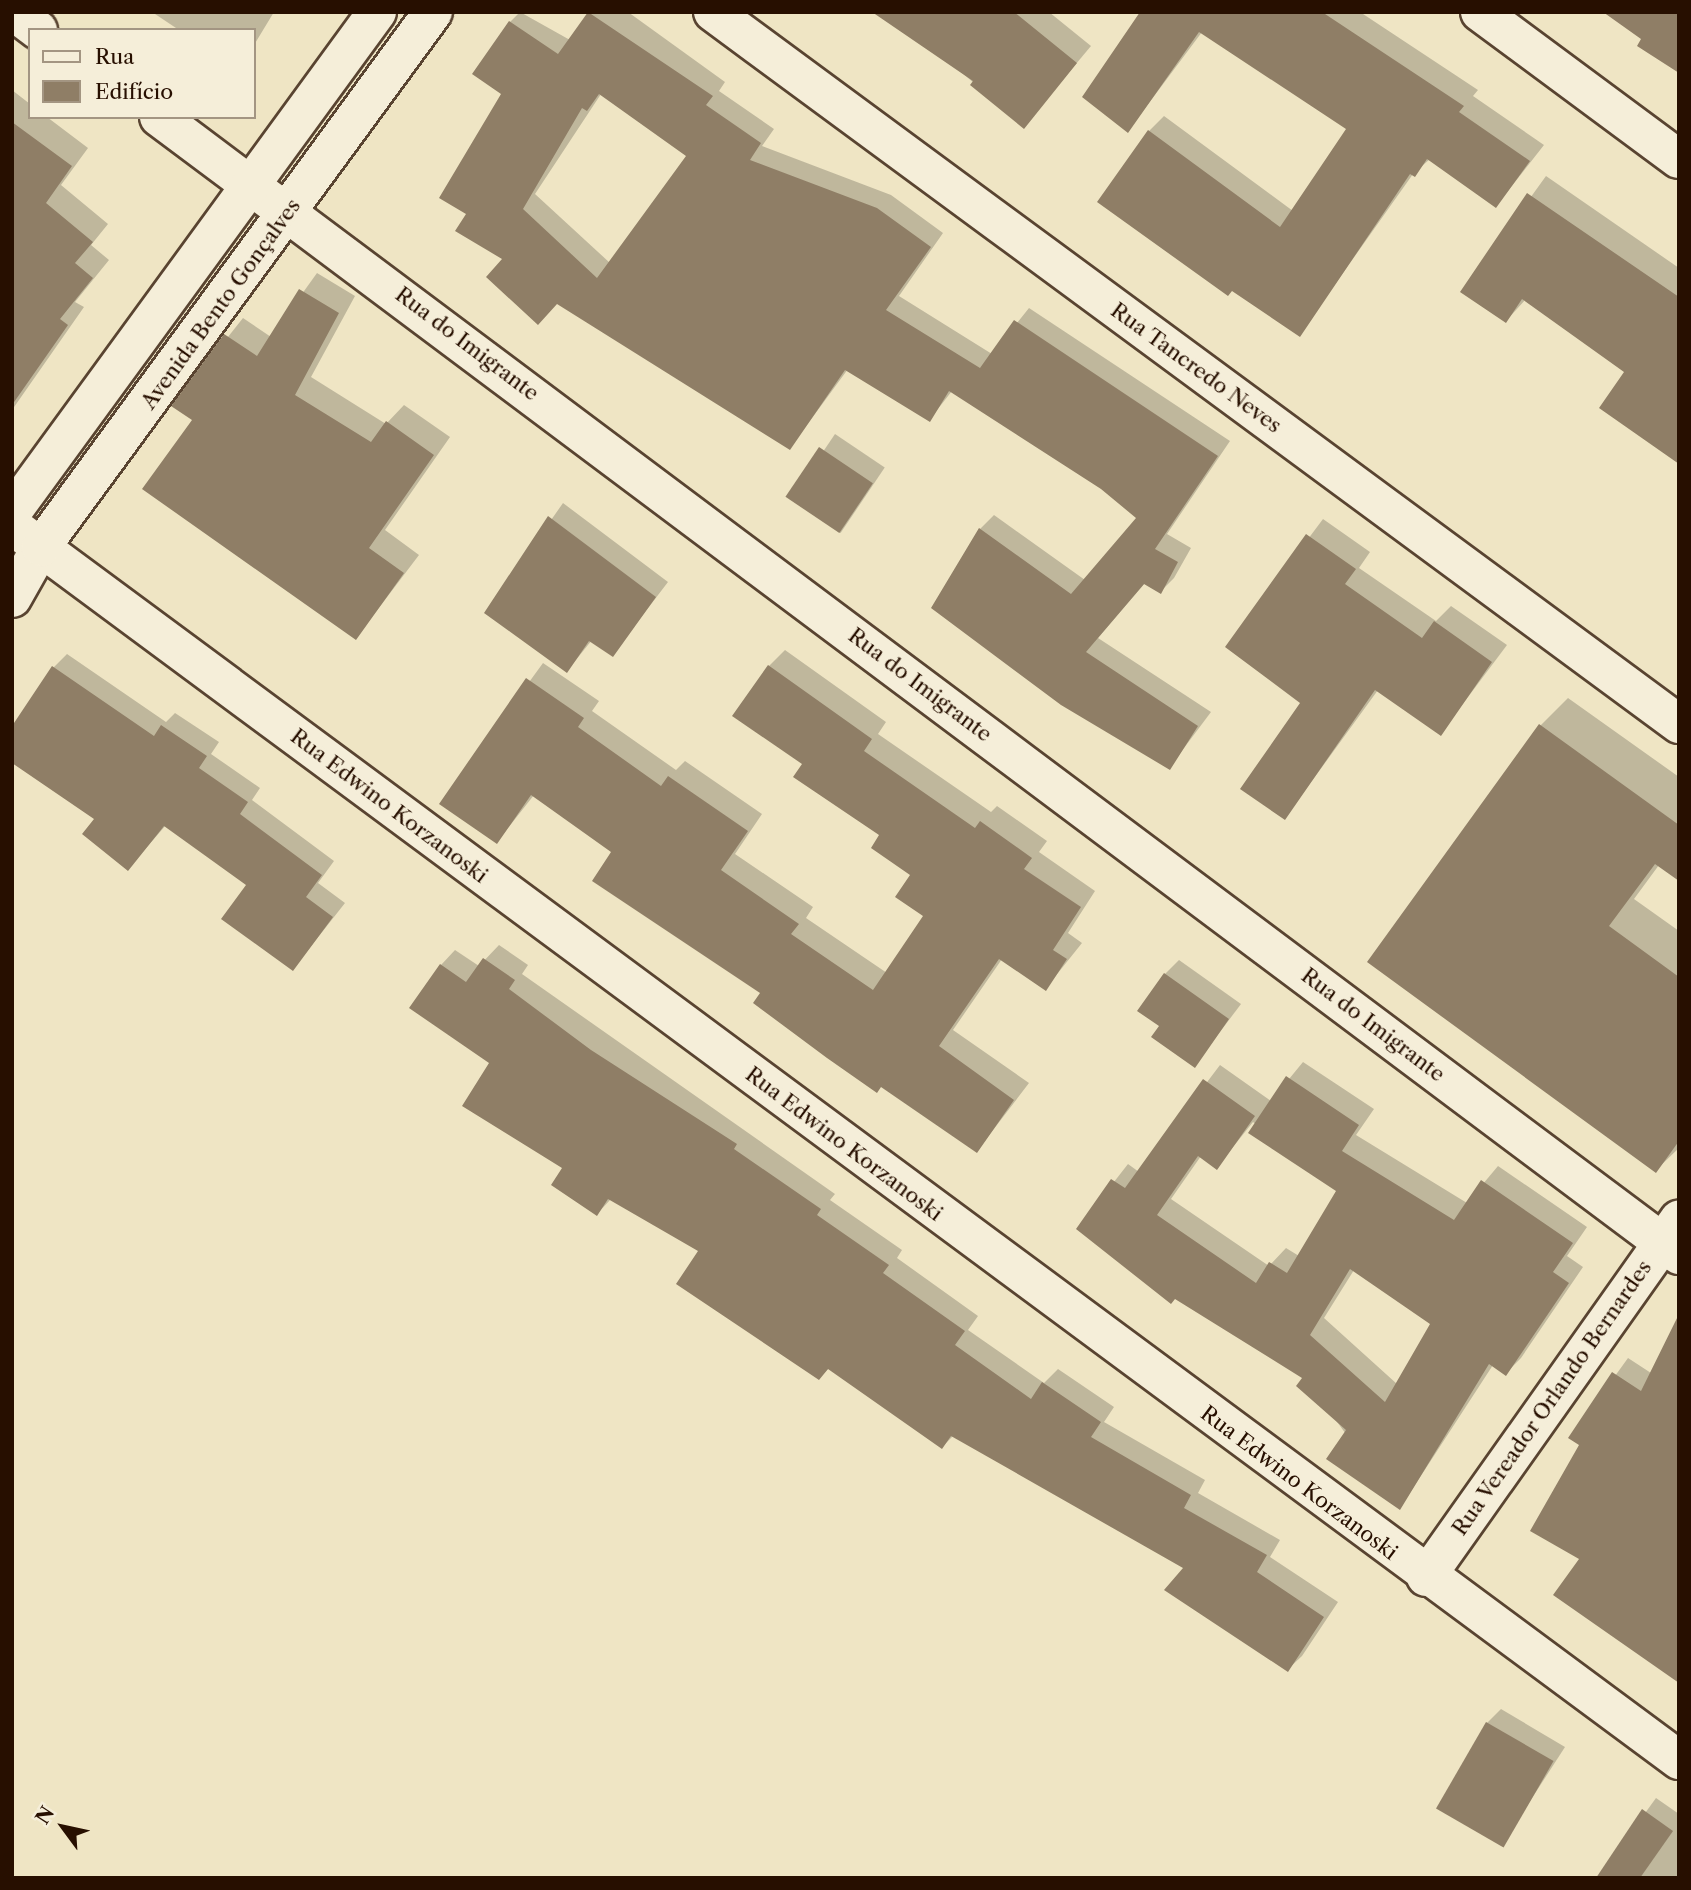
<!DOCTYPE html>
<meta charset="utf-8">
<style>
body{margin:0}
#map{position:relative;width:1691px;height:1890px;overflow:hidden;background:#efe5c4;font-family:"Libre Caslon Text",serif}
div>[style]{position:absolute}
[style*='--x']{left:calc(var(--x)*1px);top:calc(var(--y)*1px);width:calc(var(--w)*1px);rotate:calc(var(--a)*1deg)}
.shadow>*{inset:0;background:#0003;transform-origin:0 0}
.building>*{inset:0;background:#8f7e66;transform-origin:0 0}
.roads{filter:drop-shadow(2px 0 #594431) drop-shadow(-2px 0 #594431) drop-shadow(0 2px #594431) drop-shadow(0 -2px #594431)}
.street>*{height:38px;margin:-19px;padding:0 19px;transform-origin:19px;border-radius:19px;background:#f5eed9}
.secondary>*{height:38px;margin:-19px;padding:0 19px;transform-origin:19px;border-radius:19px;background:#f5eed9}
span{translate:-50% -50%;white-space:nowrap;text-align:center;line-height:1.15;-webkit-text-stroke:6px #f5eed9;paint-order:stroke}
.street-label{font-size:21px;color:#270f00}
.frame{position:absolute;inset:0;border:14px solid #270f00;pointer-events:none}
.legend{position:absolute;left:28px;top:28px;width:228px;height:91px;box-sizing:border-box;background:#f5eed9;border:2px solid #a39582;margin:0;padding:9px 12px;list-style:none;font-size:21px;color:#270f00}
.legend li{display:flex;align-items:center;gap:14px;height:35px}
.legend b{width:35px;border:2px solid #a39582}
.north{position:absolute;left:28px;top:1792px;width:70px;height:70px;-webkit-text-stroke:5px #f5eed9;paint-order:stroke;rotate:303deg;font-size:19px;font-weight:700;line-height:28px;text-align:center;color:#270f00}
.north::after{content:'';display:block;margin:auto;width:24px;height:32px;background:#270f00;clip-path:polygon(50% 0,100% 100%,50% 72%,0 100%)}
</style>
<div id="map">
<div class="shadow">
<div style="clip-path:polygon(152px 12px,274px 12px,254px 45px,254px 30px,179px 30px)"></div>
<div style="clip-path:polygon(evenodd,520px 12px,570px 40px,590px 12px,628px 12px,725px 82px,719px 91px,774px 129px,762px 146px,891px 195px,943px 233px,899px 296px,992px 354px,1029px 308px,1230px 441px,1167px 534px,1191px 548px,1174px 578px,1160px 592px,1145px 583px,1098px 638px,1211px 712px,1169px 768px,980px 529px,994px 515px,1085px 580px,1139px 517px,1102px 487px,952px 391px,930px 419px,848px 369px,790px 448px,505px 258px,468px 213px,504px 94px,510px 22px,520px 12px,601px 94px,688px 156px,610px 263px,535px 194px,601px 94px)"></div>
<div style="clip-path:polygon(891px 12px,1049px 12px,1091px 46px,1024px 126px)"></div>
<div style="clip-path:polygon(1142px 12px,1360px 12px,1478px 90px,1473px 96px,1544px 145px,1496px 206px,1430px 159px,1413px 174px,1299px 335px,1149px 131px,1164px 116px,1293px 211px,1349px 128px,1202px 32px,1128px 131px)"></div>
<div style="clip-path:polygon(12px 90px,30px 104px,30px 117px,47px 117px,88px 148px,61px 185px,108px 224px,91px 245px,109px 260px,75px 302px,84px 307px,12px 410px)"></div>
<div style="clip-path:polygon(1546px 176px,1679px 268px,1679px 462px,1626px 372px,1526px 299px,1506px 321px,1462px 292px)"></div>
<div style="clip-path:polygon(317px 273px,355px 296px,311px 377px,386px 424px,404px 405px,450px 437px,385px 530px,419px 555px,356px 638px,194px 419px,174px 405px,243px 318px,271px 337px)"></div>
<div style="left:835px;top:434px;width:60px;height:79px;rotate:34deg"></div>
<div style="clip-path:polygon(563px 503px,668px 582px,613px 654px,592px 640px,567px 671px,486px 613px)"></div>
<div style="clip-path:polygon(1323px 519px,1370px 552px,1359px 568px,1436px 621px,1451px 606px,1507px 645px,1441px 733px,1378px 690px,1285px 818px,1302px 702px,1227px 647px)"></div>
<div style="clip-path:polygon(785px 650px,886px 722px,878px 734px,991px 812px,997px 806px,1047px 841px,1039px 852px,1095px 891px,1068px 933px,1082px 943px,1046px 988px,1002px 959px,953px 1030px,1029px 1083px,977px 1151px,762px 993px,614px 852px,534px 795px,497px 842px,441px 803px,543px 663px,599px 701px,592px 711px,676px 770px,685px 761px,762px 814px,735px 854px,813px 907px,806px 918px,887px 973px,926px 916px,913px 874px,882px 835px,804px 763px,769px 666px)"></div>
<div style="clip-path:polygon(67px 654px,166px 722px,175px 713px,219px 742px,211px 754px,260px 788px,252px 800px,334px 861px,318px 883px,345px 903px,293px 969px,248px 885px,166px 825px,128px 869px,97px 819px,53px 668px)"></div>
<div style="clip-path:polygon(1568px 698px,1679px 777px,1679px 879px,1659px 865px,1634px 899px,1679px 931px,1679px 1148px,1656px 1170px,1369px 961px,1541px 725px)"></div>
<div style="clip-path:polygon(499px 945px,528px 965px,522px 974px,835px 1194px,830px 1200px,902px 1250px,897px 1258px,978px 1316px,968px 1330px,1044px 1383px,1058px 1369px,1114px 1407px,1104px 1422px,1205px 1480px,1198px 1493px,1280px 1540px,1270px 1557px,1338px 1602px,1302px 1656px,1287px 1670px,1186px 1568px,954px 1435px,942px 1447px,829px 1368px,819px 1378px,701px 1250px,611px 1199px,597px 1214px,491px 1063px,441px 965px,455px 950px,479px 966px)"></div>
<div style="clip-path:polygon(1179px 960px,1241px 1004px,1195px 1065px,1162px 1026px,1165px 974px)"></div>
<div style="clip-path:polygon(evenodd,1303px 1062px,1374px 1109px,1356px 1135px,1467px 1203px,1498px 1166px,1587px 1227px,1567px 1256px,1583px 1267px,1521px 1358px,1506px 1373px,1493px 1365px,1400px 1508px,1305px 1378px,1078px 1228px,1128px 1164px,1139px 1172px,1220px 1065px,1271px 1101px,1303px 1062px,1253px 1122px,1339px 1191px,1299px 1256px,1286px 1248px,1269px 1266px,1171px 1199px,1201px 1156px,1217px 1167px,1253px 1122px,1303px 1062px,1354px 1270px,1433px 1324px,1397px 1384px,1324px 1318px,1354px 1270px)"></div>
<div style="clip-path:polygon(1628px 1358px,1651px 1373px,1679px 1681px,1556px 1595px,1582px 1559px,1581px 1444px,1571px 1437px)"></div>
<div style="clip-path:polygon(1501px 1709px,1565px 1747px,1501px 1846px,1487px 1723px)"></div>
<div style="clip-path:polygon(1656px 1798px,1679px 1814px,1679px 1878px,1598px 1878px)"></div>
</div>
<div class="building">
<div style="clip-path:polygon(evenodd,588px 12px,713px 96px,706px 105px,761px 143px,750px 160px,877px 208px,931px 247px,886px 310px,980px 368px,1014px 320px,1218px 456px,1155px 549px,1178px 562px,1161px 594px,1144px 584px,1086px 652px,1198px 726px,1170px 770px,1061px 705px,931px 608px,979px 528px,1071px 594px,1136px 518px,1101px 489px,949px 391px,930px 422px,845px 370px,790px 450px,557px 304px,538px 325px,486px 277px,502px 259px,455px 231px,466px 214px,439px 198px,501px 94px,472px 74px,509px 21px,558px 54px,588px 12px,599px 94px,686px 156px,597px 278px,523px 209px,582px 108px,587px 111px,599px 94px)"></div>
<div style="clip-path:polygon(872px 12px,1014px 12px,1077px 63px,1024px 129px,970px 85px,973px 81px)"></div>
<div style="clip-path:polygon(1140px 12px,1322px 12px,1464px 106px,1459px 112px,1530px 161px,1496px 208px,1427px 159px,1415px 177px,1410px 174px,1300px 337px,1232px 291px,1228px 296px,1097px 202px,1148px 130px,1280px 227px,1346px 129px,1199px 32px,1128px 133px,1082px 97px)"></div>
<div style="clip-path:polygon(1603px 12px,1679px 12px,1679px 73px,1637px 46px,1641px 39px)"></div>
<div style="clip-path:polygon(12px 122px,72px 166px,46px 203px,93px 242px,75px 263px,93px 278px,60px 319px,68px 325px,12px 405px)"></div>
<div style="clip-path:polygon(1527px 193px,1679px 297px,1679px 464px,1599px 408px,1624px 372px,1522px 299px,1506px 323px,1460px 292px)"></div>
<div style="clip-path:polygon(299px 289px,339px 313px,295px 395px,371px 442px,386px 421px,434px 455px,369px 548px,404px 573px,356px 640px,142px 489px,192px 420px,171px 406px,224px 334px,257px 356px)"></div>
<div style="left:819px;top:447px;width:65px;height:60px;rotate:34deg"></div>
<div style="clip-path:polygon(548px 516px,656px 597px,613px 657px,589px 641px,567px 673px,484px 613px)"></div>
<div style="clip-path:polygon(1306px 534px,1356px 569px,1345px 584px,1422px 638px,1434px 621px,1492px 662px,1441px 736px,1375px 690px,1285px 820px,1240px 789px,1300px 703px,1225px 647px)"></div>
<div style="clip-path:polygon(768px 665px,872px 739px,864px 751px,975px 828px,980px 821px,1032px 858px,1024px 869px,1081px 907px,1053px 950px,1067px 959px,1046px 991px,999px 959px,939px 1046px,1014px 1100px,977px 1153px,881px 1087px,877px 1093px,827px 1058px,753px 1003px,760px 993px,592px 881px,611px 852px,531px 795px,497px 844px,439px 804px,526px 678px,584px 718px,578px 727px,661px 786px,668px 776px,748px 831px,721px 870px,799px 924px,791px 934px,873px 990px,923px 916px,895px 897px,910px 875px,871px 848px,879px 835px,793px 777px,802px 764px,732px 716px)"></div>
<div style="clip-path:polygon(52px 666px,154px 736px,161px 725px,207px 756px,199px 768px,248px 802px,240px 814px,322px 875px,306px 897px,333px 917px,293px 971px,221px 919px,246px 885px,164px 826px,128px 871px,82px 834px,94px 819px,12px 763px,12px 726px)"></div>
<div style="clip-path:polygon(1539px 724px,1679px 825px,1679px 881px,1655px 864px,1609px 926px,1679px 977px,1679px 1141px,1656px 1173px,1367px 962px)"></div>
<div style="clip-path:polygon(483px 958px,515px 980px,509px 989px,591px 1050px,737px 1144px,734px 1149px,821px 1209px,817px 1215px,889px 1265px,883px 1273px,965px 1331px,955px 1345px,1031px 1399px,1042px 1382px,1101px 1422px,1091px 1437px,1191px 1495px,1184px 1508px,1267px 1555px,1257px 1572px,1324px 1617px,1288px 1672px,1164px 1590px,1183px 1568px,951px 1436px,942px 1449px,828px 1369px,819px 1380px,676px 1284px,698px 1251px,608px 1199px,597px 1216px,551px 1185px,562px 1168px,462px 1106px,489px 1063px,409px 1008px,440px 964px,466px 982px)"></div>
<div style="clip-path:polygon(1164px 973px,1229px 1019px,1195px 1068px,1151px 1037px,1159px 1026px,1137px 1011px)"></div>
<div style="clip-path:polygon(evenodd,1286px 1076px,1359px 1125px,1342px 1151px,1454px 1220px,1481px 1180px,1573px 1243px,1553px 1272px,1569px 1283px,1506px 1376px,1489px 1364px,1400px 1510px,1326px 1459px,1346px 1430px,1296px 1386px,1302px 1378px,1175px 1299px,1171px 1304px,1076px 1229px,1111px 1179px,1125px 1188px,1203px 1079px,1255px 1116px,1217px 1170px,1198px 1156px,1157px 1215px,1256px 1283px,1269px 1262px,1287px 1273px,1336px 1191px,1248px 1133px,1286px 1076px,1350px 1269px,1430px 1324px,1385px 1402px,1310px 1335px,1350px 1269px)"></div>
<div style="clip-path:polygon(1679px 1314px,1679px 1683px,1553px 1595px,1579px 1559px,1530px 1531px,1579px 1445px,1568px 1438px,1612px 1372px,1641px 1391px)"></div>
<div style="left:1486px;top:1722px;width:78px;height:100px;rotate:30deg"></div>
<div style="clip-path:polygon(1642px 1809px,1673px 1831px,1640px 1878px,1596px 1878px)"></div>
</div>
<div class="roads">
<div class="street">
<div style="--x:14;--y:12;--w:30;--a:37"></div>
<div style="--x:713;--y:12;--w:1200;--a:36.39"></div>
<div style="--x:1480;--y:12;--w:247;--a:36.5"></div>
<div style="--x:159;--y:117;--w:1899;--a:36.82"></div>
<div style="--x:1426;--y:1577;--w:438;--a:-54.7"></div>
</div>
<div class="secondary">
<div style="--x:12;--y:512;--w:619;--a:-53.87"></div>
<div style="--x:12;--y:526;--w:2074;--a:36.51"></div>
<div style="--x:12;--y:598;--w:59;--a:-60.4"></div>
<div style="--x:41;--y:547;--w:663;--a:-53.77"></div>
</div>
</div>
<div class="street-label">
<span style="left:221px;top:304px;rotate:-54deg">Avenida Bento Gonçalves</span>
<span style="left:467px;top:344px;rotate:37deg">Rua do Imigrante</span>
<span style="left:1196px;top:368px;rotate:36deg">Rua Tancredo Neves</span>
<span style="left:920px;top:685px;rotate:37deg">Rua do Imigrante</span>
<span style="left:389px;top:806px;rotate:37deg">Rua Edwino Korzanoski</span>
<span style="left:1373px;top:1025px;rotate:37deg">Rua do Imigrante</span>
<span style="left:844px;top:1144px;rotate:37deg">Rua Edwino Korzanoski</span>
<span style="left:1552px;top:1398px;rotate:-55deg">Rua Vereador Orlando Bernardes</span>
<span style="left:1299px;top:1483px;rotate:37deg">Rua Edwino Korzanoski</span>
</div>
<div class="frame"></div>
<ul class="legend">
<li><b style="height:9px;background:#f5eed9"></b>Rua</li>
<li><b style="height:19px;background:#8f7e66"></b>Edifício</li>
</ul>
<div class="north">N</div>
</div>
